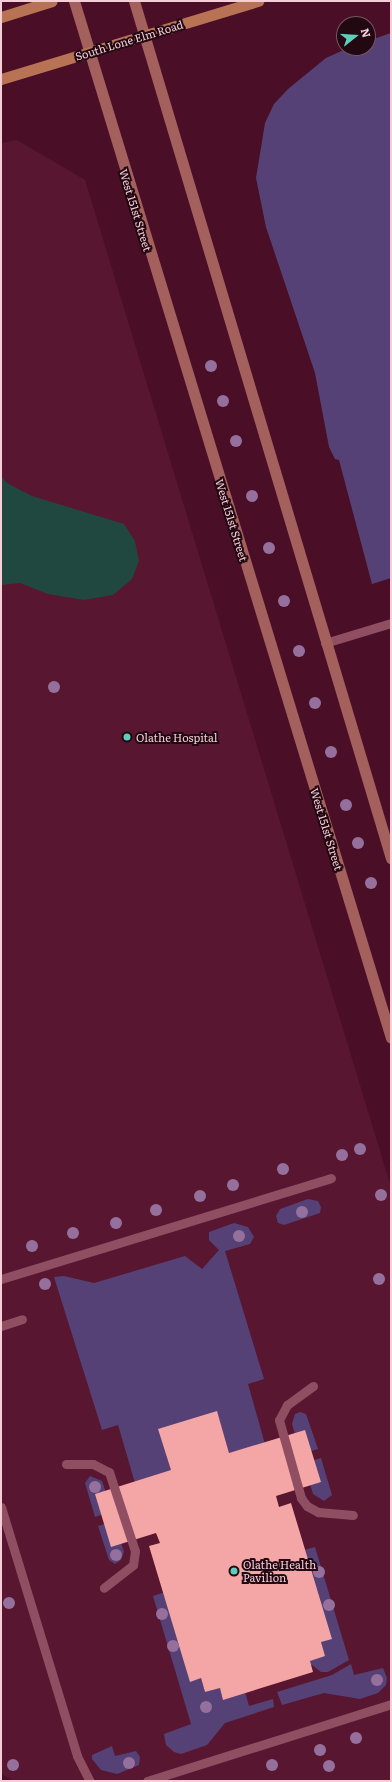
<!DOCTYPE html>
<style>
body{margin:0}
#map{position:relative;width:392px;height:1782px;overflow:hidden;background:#4a0f27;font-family:Literata,serif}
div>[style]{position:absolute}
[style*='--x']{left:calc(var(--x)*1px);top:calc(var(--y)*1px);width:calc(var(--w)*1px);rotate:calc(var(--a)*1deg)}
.built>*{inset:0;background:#581630}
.green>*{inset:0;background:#554176}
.water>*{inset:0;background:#204740}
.building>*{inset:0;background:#f3a6a5}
.service>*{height:9px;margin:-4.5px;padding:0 4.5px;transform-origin:4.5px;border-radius:4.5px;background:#904e63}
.secondary>*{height:11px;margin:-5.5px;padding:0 5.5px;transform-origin:5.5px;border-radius:5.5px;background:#a4605c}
.primary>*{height:11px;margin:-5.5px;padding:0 5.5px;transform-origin:5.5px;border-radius:5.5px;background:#b87254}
.trees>*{width:12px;height:12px;margin:-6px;border-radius:50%;background:#96709c}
.dots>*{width:11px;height:11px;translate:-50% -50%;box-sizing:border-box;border:2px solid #210811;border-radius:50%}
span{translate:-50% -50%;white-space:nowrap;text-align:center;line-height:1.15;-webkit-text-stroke:4px #210811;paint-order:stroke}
.street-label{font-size:11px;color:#f5ced8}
.poi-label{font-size:11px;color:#f5ced8}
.left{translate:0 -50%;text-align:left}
.frame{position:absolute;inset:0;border:2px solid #f5ced8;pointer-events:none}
.north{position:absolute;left:336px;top:16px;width:40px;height:40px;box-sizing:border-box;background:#210811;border:1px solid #765761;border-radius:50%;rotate:73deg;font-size:11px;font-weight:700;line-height:16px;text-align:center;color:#f5ced8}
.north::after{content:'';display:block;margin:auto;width:14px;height:18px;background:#5cceba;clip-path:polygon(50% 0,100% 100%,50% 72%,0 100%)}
</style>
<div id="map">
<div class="built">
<div style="clip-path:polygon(17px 140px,85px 180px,391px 1187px,391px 1781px,14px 1781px,1px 1774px,1px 143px)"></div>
</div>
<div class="green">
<div style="clip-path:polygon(391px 33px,391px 578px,372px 584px,339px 460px,335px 459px,329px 447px,315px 373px,266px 227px,256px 178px,265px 123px,274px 104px,288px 89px,326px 58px,348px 48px,368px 48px,368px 41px)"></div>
<div style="clip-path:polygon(308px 1199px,318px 1201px,321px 1207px,320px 1213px,284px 1225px,278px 1223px,276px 1216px,280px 1209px)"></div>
<div style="clip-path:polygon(234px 1223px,248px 1227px,254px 1237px,250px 1244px,225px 1251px,264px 1379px,248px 1384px,265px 1444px,229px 1453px,219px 1419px,171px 1471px,135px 1483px,118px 1425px,102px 1430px,54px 1277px,64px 1276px,94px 1283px,185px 1256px,202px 1269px,219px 1250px,209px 1240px,209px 1232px)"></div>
<div style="clip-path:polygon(300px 1412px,306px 1414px,318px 1449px,301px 1454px,292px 1424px,295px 1414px)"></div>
<div style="clip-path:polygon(321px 1458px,332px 1495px,324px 1501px,313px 1494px,304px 1463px)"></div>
<div style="clip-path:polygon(90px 1476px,102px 1481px,112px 1511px,95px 1517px,85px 1483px)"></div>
<div style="clip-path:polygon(114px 1521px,124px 1552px,121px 1560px,115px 1564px,109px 1560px,98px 1526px)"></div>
<div style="clip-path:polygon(315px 1547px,349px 1660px,328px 1672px,321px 1672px,312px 1665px,273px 1677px,271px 1672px,293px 1553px)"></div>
<div style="clip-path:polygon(174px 1589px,205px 1692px,242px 1681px,249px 1706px,273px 1699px,274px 1707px,225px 1723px,207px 1745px,181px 1754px,174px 1752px,166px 1745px,164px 1734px,191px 1724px,153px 1596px)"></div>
<div style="clip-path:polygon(351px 1664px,354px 1675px,383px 1668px,387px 1678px,386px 1685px,378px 1693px,360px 1699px,324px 1693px,282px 1705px,277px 1692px,332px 1675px)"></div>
<div style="clip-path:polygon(112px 1746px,115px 1756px,136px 1751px,140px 1757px,139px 1765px,117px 1774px,101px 1770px,92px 1759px,92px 1755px)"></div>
</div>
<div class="water">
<div style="clip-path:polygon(1px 476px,7px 483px,32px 496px,124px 524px,135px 541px,139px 561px,132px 579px,113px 595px,84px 600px,48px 594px,20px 583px,1px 585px)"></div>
</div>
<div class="building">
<div style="clip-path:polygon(217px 1411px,229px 1453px,305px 1430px,321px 1482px,276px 1496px,279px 1507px,291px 1503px,332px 1639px,321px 1642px,325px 1656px,310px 1661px,313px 1672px,223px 1700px,220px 1688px,205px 1692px,201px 1678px,190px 1682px,149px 1546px,160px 1543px,156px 1533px,111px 1547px,95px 1494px,171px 1470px,158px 1429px)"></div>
</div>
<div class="service">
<div style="--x:325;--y:643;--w:69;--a:-16.9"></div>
<div style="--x:1;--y:1279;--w:345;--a:-17"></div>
<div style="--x:1;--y:1326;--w:22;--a:-18"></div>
<div style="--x:313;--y:1386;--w:32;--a:144"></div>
<div style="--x:287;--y:1405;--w:17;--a:118"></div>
<div style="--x:279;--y:1420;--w:81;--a:74.2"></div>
<div style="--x:301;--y:1498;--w:10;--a:53"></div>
<div style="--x:307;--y:1506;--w:13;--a:29"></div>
<div style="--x:318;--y:1512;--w:35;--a:5"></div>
<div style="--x:66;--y:1464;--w:27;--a:0"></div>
<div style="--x:93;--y:1464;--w:18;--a:27"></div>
<div style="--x:109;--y:1472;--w:83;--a:71.8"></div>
<div style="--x:135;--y:1551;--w:14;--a:98"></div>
<div style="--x:133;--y:1565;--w:37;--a:142"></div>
<div style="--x:1;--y:1507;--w:260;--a:73"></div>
<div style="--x:77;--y:1756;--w:28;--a:63"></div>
<div style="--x:147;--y:1781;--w:256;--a:-17.5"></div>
</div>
<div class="secondary">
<div style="--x:74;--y:1;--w:1084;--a:73"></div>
<div style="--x:134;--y:1;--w:895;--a:73.31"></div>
</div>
<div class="primary">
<div style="--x:1;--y:17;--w:53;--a:-17.4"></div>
<div style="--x:1;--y:79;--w:269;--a:-16.9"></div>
</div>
<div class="trees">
<div style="left:211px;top:366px"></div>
<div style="left:223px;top:401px"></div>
<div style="left:236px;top:441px"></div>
<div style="left:252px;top:496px"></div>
<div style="left:269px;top:548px"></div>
<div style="left:284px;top:601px"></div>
<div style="left:299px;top:651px"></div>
<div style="left:54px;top:687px"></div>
<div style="left:315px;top:703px"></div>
<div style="left:331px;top:752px"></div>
<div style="left:346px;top:805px"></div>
<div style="left:358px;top:843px"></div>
<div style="left:371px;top:883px"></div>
<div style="left:360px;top:1149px"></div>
<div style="left:342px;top:1155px"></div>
<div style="left:283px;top:1169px"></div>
<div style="left:233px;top:1185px"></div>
<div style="left:381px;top:1195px"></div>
<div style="left:200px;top:1196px"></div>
<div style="left:156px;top:1210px"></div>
<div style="left:302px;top:1212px"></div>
<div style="left:116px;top:1223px"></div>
<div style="left:73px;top:1233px"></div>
<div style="left:239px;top:1236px"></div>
<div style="left:32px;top:1246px"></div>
<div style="left:379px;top:1279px"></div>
<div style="left:45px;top:1284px"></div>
<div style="left:95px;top:1487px"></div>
<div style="left:116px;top:1555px"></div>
<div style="left:319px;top:1572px"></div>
<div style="left:9px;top:1603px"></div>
<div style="left:329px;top:1605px"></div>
<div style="left:162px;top:1614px"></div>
<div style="left:173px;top:1646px"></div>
<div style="left:377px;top:1680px"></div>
<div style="left:206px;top:1707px"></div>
<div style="left:356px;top:1738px"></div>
<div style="left:320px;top:1750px"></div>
<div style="left:129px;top:1763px"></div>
<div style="left:13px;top:1765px"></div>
<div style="left:272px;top:1765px"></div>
<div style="left:329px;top:1766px"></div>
</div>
<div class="dots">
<div style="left:127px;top:737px;background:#5cceba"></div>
<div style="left:234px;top:1571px;background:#5cceba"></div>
</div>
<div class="street-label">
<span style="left:129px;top:40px;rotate:-17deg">South Lone Elm Road</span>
<span style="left:136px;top:210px;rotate:73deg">West 151st Street</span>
<span style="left:232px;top:520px;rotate:73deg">West 151st Street</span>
<span style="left:327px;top:829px;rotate:73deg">West 151st Street</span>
</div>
<div class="poi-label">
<span class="left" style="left:136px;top:737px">Olathe Hospital</span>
<span class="left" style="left:243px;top:1571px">Olathe Health<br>Pavilion</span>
</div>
<div class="frame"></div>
<div class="north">N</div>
</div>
